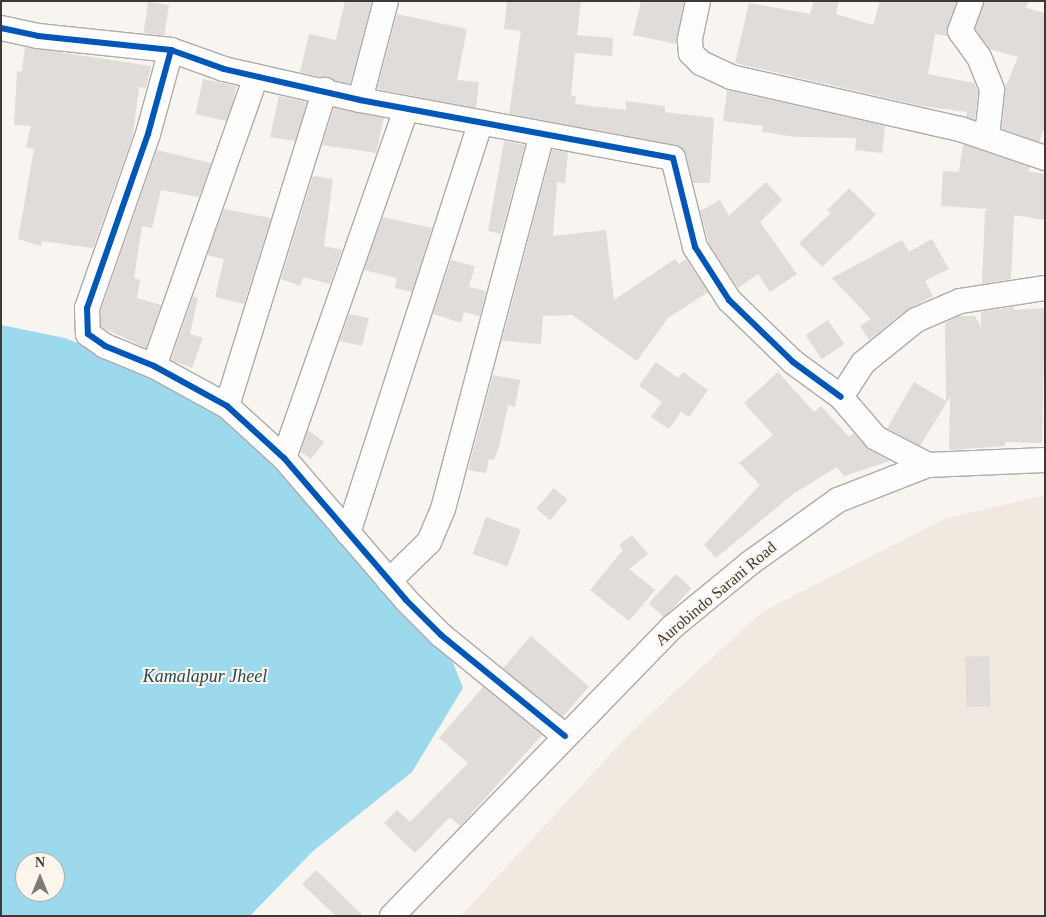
<!DOCTYPE html>
<style>
body{margin:0}
#map{position:relative;width:1046px;height:917px;overflow:hidden;background:#f8f4f0;font-family:Georgia,serif}
div>[style]{position:absolute}
[style*='--x']{left:calc(var(--x)*1px);top:calc(var(--y)*1px);width:calc(var(--w)*1px);rotate:calc(var(--a)*1deg)}
.built>*{inset:0;background:#f1e9df}
.water>*{inset:0;background:#9cd9ed}
.building>*{inset:0;background:#dfdcd9;transform-origin:0 0}
.roads{filter:drop-shadow(1px 0 #aeaba8) drop-shadow(-1px 0 #aeaba8) drop-shadow(0 1px #aeaba8) drop-shadow(0 -1px #aeaba8)}
.minor>*{height:24px;margin:-12px;padding:0 12px;transform-origin:12px;border-radius:12px;background:#fefdfd}
.cycleway>*{height:6px;margin:-3px;padding:0 3px;transform-origin:3px;border-radius:3px;background:#0057b8}
span{translate:-50% -50%;white-space:nowrap;text-align:center;line-height:1.15;-webkit-text-stroke:4px #fcf5ec;paint-order:stroke}
.street-label{font-size:16px;color:#3c3936}
.water-label{font-size:18px;color:#234b58;font-style:italic}
.frame{position:absolute;inset:0;border:2px solid #3c3936;pointer-events:none}
.north{position:absolute;left:15px;top:852px;width:50px;height:50px;box-sizing:border-box;background:#fcf5ec;border:1px solid #afaaa3;border-radius:50%;rotate:0deg;font-size:14px;font-weight:700;line-height:20px;text-align:center;color:#3c3936}
.north::after{content:'';display:block;margin:auto;width:18px;height:22px;background:#7e7a77;clip-path:polygon(50% 0,100% 100%,50% 72%,0 100%)}
</style>
<div id="map">
<div class="built">
<div style="clip-path:polygon(1045px 495px,1045px 916px,461px 916px,632px 731px,762px 612px,944px 519px)"></div>
</div>
<div class="water">
<div style="clip-path:polygon(evenodd,1px 325px,65px 338px,244px 409px,448px 650px,463px 688px,412px 772px,313px 851px,250px 916px,1px 916px,1px 325px,25px 862px,55px 862px,55px 892px,25px 892px,25px 862px)"></div>
</div>
<div class="building">
<div style="clip-path:polygon(345px 1px,372px 1px,350px 84px,300px 72px,309px 34px,336px 40px)"></div>
<div style="clip-path:polygon(507px 1px,581px 1px,577px 35px,613px 38px,612px 56px,575px 53px,571px 96px,576px 96px,575px 104px,626px 110px,626px 101px,665px 106px,665px 112px,714px 118px,710px 183px,693px 183px,686px 154px,676px 145px,509px 114px,521px 31px,504px 29px)"></div>
<div style="clip-path:polygon(641px 1px,684px 1px,676px 44px,633px 35px)"></div>
<div style="clip-path:polygon(814px 1px,839px 1px,836px 14px,873px 25px,880px 1px,956px 1px,948px 36px,935px 34px,928px 74px,974px 83px,978px 92px,975px 120px,966px 117px,967px 112px,922px 106px,735px 63px,749px 3px,810px 14px)"></div>
<div style="clip-path:polygon(984px 1px,1029px 1px,1026px 8px,1045px 13px,1045px 127px,1039px 142px,1002px 129px,1005px 88px,1018px 57px,990px 49px,975px 29px)"></div>
<div style="left:148px;top:2px;width:21px;height:31px;rotate:8deg"></div>
<div style="clip-path:polygon(397px 14px,467px 29px,457px 80px,479px 82px,476px 108px,377px 89px)"></div>
<div style="clip-path:polygon(25px 47px,151px 66px,146px 88px,139px 87px,133px 135px,93px 248px,42px 241px,41px 246px,18px 239px,34px 149px,26px 147px,31px 126px,14px 125px,17px 71px,22px 72px)"></div>
<div style="left:203px;top:79px;width:34px;height:36px;rotate:12deg"></div>
<div style="clip-path:polygon(727px 90px,885px 126px,882px 153px,855px 150px,856px 138px,796px 137px,762px 132px,763px 126px,723px 121px)"></div>
<div style="clip-path:polygon(279px 96px,307px 102px,295px 141px,270px 137px)"></div>
<div style="clip-path:polygon(334px 108px,384px 118px,376px 153px,322px 145px)"></div>
<div style="clip-path:polygon(504px 141px,525px 145px,501px 234px,488px 231px)"></div>
<div style="clip-path:polygon(963px 144px,1030px 167px,1028px 171px,1045px 174px,1045px 220px,1014px 215px,1011px 279px,982px 284px,985px 211px,989px 209px,941px 206px,943px 171px,959px 172px)"></div>
<div style="clip-path:polygon(157px 150px,211px 163px,199px 197px,161px 190px,152px 228px,142px 226px,134px 278px,140px 280px,137px 298px,161px 305px,146px 348px,101px 327px,101px 310px)"></div>
<div style="clip-path:polygon(552px 150px,568px 152px,565px 183px,557px 182px,553px 236px,606px 230px,614px 300px,675px 259px,679px 264px,686px 259px,708px 292px,668px 318px,637px 361px,572px 315px,543px 316px,541px 344px,502px 341px)"></div>
<div style="clip-path:polygon(313px 176px,333px 179px,324px 246px,342px 250px,330px 284px,303px 277px,300px 286px,281px 279px)"></div>
<div style="clip-path:polygon(766px 182px,782px 200px,760px 222px,797px 274px,770px 292px,758px 274px,738px 288px,709px 244px,700px 211px,720px 200px,729px 216px)"></div>
<div style="clip-path:polygon(849px 188px,876px 215px,822px 267px,799px 243px,831px 213px,827px 210px)"></div>
<div style="clip-path:polygon(224px 209px,271px 218px,244px 304px,215px 297px,224px 259px,207px 255px)"></div>
<div style="clip-path:polygon(383px 217px,432px 228px,412px 292px,395px 288px,397px 278px,364px 270px)"></div>
<div style="clip-path:polygon(932px 239px,949px 269px,925px 281px,933px 296px,908px 309px,869px 340px,860px 326px,871px 319px,832px 278px,902px 240px,909px 252px)"></div>
<div style="clip-path:polygon(451px 260px,475px 266px,469px 287px,486px 291px,480px 316px,464px 312px,461px 323px,433px 314px)"></div>
<div style="clip-path:polygon(193px 297px,198px 298px,190px 334px,203px 338px,192px 368px,171px 360px)"></div>
<div style="clip-path:polygon(1014px 307px,1014px 310px,1045px 308px,1042px 443px,1005px 442px,1005px 446px,949px 450px,950px 397px,920px 446px,887px 428px,914px 382px,946px 401px,945px 323px,959px 316px,975px 316px,981px 327px,981px 312px)"></div>
<div style="clip-path:polygon(349px 314px,369px 318px,362px 346px,340px 341px)"></div>
<div style="left:828px;top:320px;width:29px;height:27px;rotate:56deg"></div>
<div style="clip-path:polygon(656px 362px,678px 378px,683px 372px,708px 390px,689px 417px,681px 412px,669px 429px,651px 417px,662px 402px,639px 386px)"></div>
<div style="clip-path:polygon(778px 372px,814px 412px,821px 406px,849px 437px,854px 433px,869px 450px,890px 461px,844px 476px,837px 467px,793px 494px,716px 558px,704px 545px,760px 485px,739px 463px,773px 435px,744px 403px)"></div>
<div style="clip-path:polygon(493px 375px,520px 380px,515px 407px,508px 405px,499px 447px,494px 460px,489px 459px,486px 473px,468px 470px)"></div>
<div style="clip-path:polygon(308px 430px,324px 442px,311px 459px,301px 452px)"></div>
<div style="left:554px;top:488px;width:18px;height:27px;rotate:41deg"></div>
<div style="left:486px;top:517px;width:37px;height:39px;rotate:20deg"></div>
<div style="clip-path:polygon(632px 535px,648px 554px,629px 569px,655px 590px,629px 621px,590px 590px,623px 550px,619px 545px)"></div>
<div style="left:676px;top:574px;width:21px;height:40px;rotate:43deg"></div>
<div style="left:531px;top:636px;width:77px;height:43px;rotate:41deg"></div>
<div style="left:989px;top:656px;width:50px;height:24px;rotate:88deg"></div>
<div style="clip-path:polygon(483px 687px,542px 735px,460px 826px,450px 817px,415px 853px,384px 823px,397px 810px,410px 822px,468px 763px,439px 738px)"></div>
<div style="clip-path:polygon(316px 870px,363px 916px,336px 916px,302px 884px)"></div>
</div>
<div class="roads">
<div class="minor">
<div style="--x:698;--y:1;--w:40;--a:102"></div>
<div style="--x:690;--y:40;--w:13;--a:86"></div>
<div style="--x:691;--y:53;--w:14;--a:45"></div>
<div style="--x:701;--y:63;--w:33;--a:25"></div>
<div style="--x:731;--y:77;--w:235;--a:12.8"></div>
<div style="--x:960;--y:129;--w:90;--a:18.8"></div>
<div style="--x:971;--y:1;--w:32;--a:110"></div>
<div style="--x:960;--y:31;--w:32;--a:54"></div>
<div style="--x:979;--y:57;--w:35;--a:68"></div>
<div style="--x:992;--y:90;--w:47;--a:96.1"></div>
<div style="--x:1;--y:28;--w:38;--a:12"></div>
<div style="--x:38;--y:36;--w:134;--a:6"></div>
<div style="--x:171;--y:50;--w:56;--a:19.7"></div>
<div style="--x:224;--y:69;--w:139;--a:12.8"></div>
<div style="--x:360;--y:100;--w:318;--a:10.5"></div>
<div style="--x:673;--y:158;--w:92;--a:76.1"></div>
<div style="--x:695;--y:247;--w:63;--a:57.3"></div>
<div style="--x:729;--y:300;--w:89;--a:44.1"></div>
<div style="--x:793;--y:362;--w:59;--a:36.1"></div>
<div style="--x:171;--y:50;--w:87;--a:105.3"></div>
<div style="--x:148;--y:134;--w:184;--a:109.3"></div>
<div style="--x:87;--y:308;--w:26;--a:88"></div>
<div style="--x:88;--y:334;--w:21;--a:35"></div>
<div style="--x:105;--y:346;--w:53;--a:22.2"></div>
<div style="--x:154;--y:366;--w:83;--a:28.7"></div>
<div style="--x:227;--y:406;--w:77;--a:42.4"></div>
<div style="--x:284;--y:458;--w:187;--a:49.3"></div>
<div style="--x:406;--y:600;--w:49;--a:45"></div>
<div style="--x:441;--y:635;--w:160;--a:39.2"></div>
<div style="--x:360;--y:100;--w:102;--a:-75.3"></div>
<div style="--x:154;--y:366;--w:307;--a:-70.6"></div>
<div style="--x:227;--y:406;--w:331;--a:-72.8"></div>
<div style="--x:284;--y:458;--w:370;--a:-70.7"></div>
<div style="--x:928;--y:465;--w:59;--a:-152.6"></div>
<div style="--x:876;--y:438;--w:54;--a:-130.5"></div>
<div style="--x:841;--y:397;--w:40;--a:-57.1"></div>
<div style="--x:863;--y:363;--w:68;--a:-39.1"></div>
<div style="--x:916;--y:320;--w:48;--a:-23.4"></div>
<div style="--x:960;--y:301;--w:86;--a:-8.7"></div>
<div style="--x:348;--y:533;--w:432;--a:-72.1"></div>
<div style="--x:389;--y:581;--w:56;--a:-44.3"></div>
<div style="--x:429;--y:542;--w:36;--a:-67"></div>
<div style="--x:443;--y:509;--w:388;--a:-75.2"></div>
<div style="--x:392;--y:916;--w:401;--a:-45.9"></div>
<div style="--x:671;--y:628;--w:102;--a:-39.4"></div>
<div style="--x:750;--y:563;--w:108;--a:-35.6"></div>
<div style="--x:838;--y:500;--w:97;--a:-21.3"></div>
<div style="--x:928;--y:465;--w:117;--a:-2.4"></div>
</div>
</div>
<div class="cycleway">
<div style="--x:1;--y:28;--w:38;--a:12"></div>
<div style="--x:38;--y:36;--w:134;--a:6"></div>
<div style="--x:171;--y:50;--w:56;--a:19.7"></div>
<div style="--x:224;--y:69;--w:139;--a:12.8"></div>
<div style="--x:360;--y:100;--w:318;--a:10.5"></div>
<div style="--x:673;--y:158;--w:92;--a:76.1"></div>
<div style="--x:695;--y:247;--w:63;--a:57.3"></div>
<div style="--x:729;--y:300;--w:89;--a:44.1"></div>
<div style="--x:793;--y:362;--w:59;--a:36.1"></div>
<div style="--x:171;--y:50;--w:87;--a:105.3"></div>
<div style="--x:148;--y:134;--w:184;--a:109.3"></div>
<div style="--x:87;--y:308;--w:26;--a:88"></div>
<div style="--x:88;--y:334;--w:21;--a:35"></div>
<div style="--x:105;--y:346;--w:53;--a:22.2"></div>
<div style="--x:154;--y:366;--w:83;--a:28.7"></div>
<div style="--x:227;--y:406;--w:77;--a:42.4"></div>
<div style="--x:284;--y:458;--w:187;--a:49.3"></div>
<div style="--x:406;--y:600;--w:49;--a:45"></div>
<div style="--x:441;--y:635;--w:160;--a:39.2"></div>
</div>
<div class="street-label">
<span style="left:716px;top:594px;rotate:-40deg">Aurobindo Sarani Road</span>
</div>
<div class="water-label">
<span style="left:205px;top:676px">Kamalapur Jheel</span>
</div>
<div class="frame"></div>
<div class="north">N</div>
</div>
